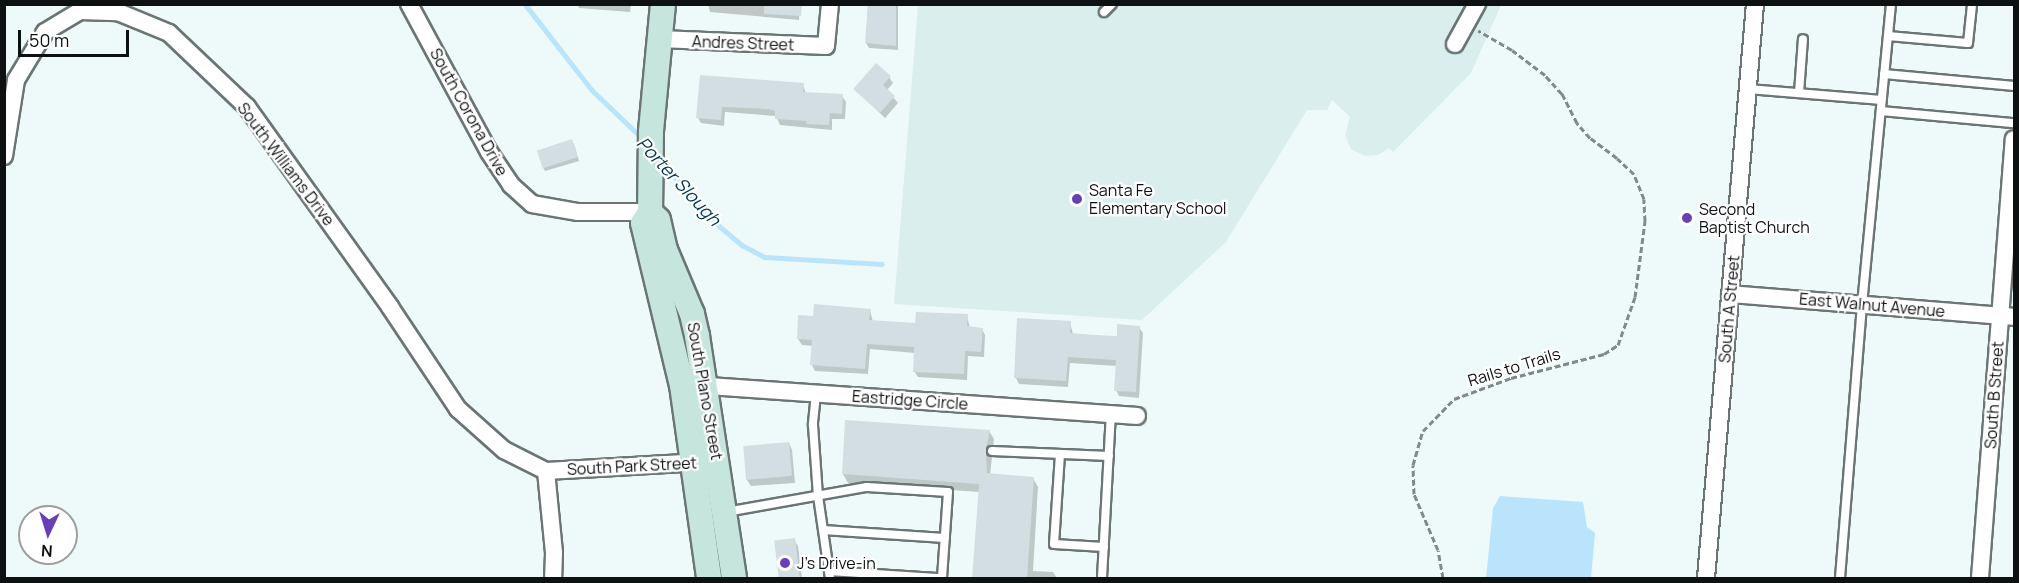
<!DOCTYPE html>
<style>
body{margin:0}
#map{position:relative;width:2019px;height:583px;overflow:hidden;background:#eefaf9;font-family:Manrope,sans-serif}
div>[style]{position:absolute}
[style*='--x']{left:calc(var(--x)*1px);top:calc(var(--y)*1px);width:calc(var(--w)*1px);rotate:calc(var(--a)*1deg)}
.built>*{inset:0;background:#daeeee}
.water>*{inset:0;background:#bae4fc}
.shadow>*{inset:0;background:#0003}
.stream>*{height:4.5px;margin:-2.25px;padding:0 2.25px;transform-origin:2.25px;border-radius:2.25px;background:#bae4fc}
.building>*{inset:0;background:#d2dee1;transform-origin:0 0}
.path>*{height:3px;margin-top:-1.5px;transform-origin:0;background:repeating-linear-gradient(90deg,#818989 0 6px,transparent 0 9px)}
.roads{filter:drop-shadow(2px 0 #6a7574) drop-shadow(-2px 0 #6a7574) drop-shadow(0 2px #6a7574) drop-shadow(0 -2px #6a7574)}
.lane>*{height:8px;margin:-4px;padding:0 4px;transform-origin:4px;border-radius:4px;background:#fff}
.street>*{height:16px;margin:-8px;padding:0 8px;transform-origin:8px;border-radius:8px;background:#fff}
.secondary>*{height:24px;margin:-12px;padding:0 12px;transform-origin:12px;border-radius:12px;background:#c5e5dd}
.dots>*{width:16px;height:16px;translate:-50% -50%;box-sizing:border-box;border:3px solid #fff;border-radius:50%}
span{translate:-50% -50%;white-space:nowrap;text-align:center;line-height:1.15;-webkit-text-stroke:4.5px #fff;paint-order:stroke}
.street-label{font-size:16px;color:#0d1111}
.poi-label{font-size:16px;color:#0d1111}
.left{translate:0 -50%;text-align:left}
.water-label{font-size:18px;color:#003951;font-style:italic}
.frame{position:absolute;inset:0;border:6px solid #0d1111;pointer-events:none}
.north{position:absolute;left:18px;top:505px;width:60px;height:60px;box-sizing:border-box;background:#fff;border:2px solid #9ea0a0;border-radius:50%;rotate:184deg;font-size:16px;font-weight:700;line-height:24px;text-align:center;color:#0d1111}
.north::after{content:'';display:block;margin:auto;width:21px;height:27px;background:#6740b9;clip-path:polygon(50% 0,100% 100%,50% 72%,0 100%)}
.scale{position:absolute;left:18px;top:30px;width:111px;height:27px;box-sizing:border-box;border:3px solid #0d1111;border-top:0;padding-left:8px;font-size:18px;line-height:21px;white-space:nowrap;color:#0d1111;-webkit-text-stroke:4px #fff;paint-order:stroke}
</style>
<div id="map">
<div class="built">
<div style="clip-path:polygon(918px 5px,1501px 5px,1471px 73px,1393px 152px,1389px 148px,1378px 155px,1365px 156px,1351px 149px,1345px 135px,1350px 117px,1332px 100px,1327px 110px,1307px 110px,1226px 242px,1142px 320px,894px 304px)"></div>
</div>
<div class="water">
<div style="clip-path:polygon(1500px 496px,1583px 502px,1587px 527px,1595px 533px,1591px 578px,1486px 578px,1493px 508px)"></div>
</div>
<div class="shadow">
<div style="clip-path:polygon(577px 4px,631px 4px,630px 12px,579px 8px)"></div>
<div style="clip-path:polygon(708px 4px,800px 4px,799px 20px,710px 12px)"></div>
<div style="clip-path:polygon(868px 4px,898px 4px,898px 50px,869px 48px,866px 43px)"></div>
<div style="clip-path:polygon(702px 77px,803px 85px,806px 94px,842px 96px,846px 102px,845px 119px,832px 119px,832px 130px,780px 125px,776px 116px,725px 112px,724px 126px,701px 123px,698px 118px)"></div>
<div style="clip-path:polygon(889px 77px,893px 83px,887px 90px,898px 103px,885px 118px,855px 89px)"></div>
<div style="clip-path:polygon(574px 144px,579px 161px,545px 171px,543px 167px)"></div>
<div style="clip-path:polygon(870px 310px,873px 322px,917px 325px,967px 316px,970px 328px,982px 329px,985px 335px,984px 357px,968px 356px,967px 380px,918px 377px,914px 371px,915px 353px,870px 349px,868px 374px,815px 371px,812px 365px,813px 346px,802px 345px,798px 339px,814px 317px)"></div>
<div style="clip-path:polygon(1070px 323px,1073px 334px,1118px 337px,1139px 327px,1143px 333px,1139px 398px,1119px 396px,1116px 390px,1117px 366px,1070px 363px,1068px 387px,1019px 384px,1016px 378px)"></div>
<div style="clip-path:polygon(847px 421px,989px 431px,994px 439px,990px 475px,1033px 478px,1038px 487px,1033px 571px,1053px 572px,1057px 578px,973px 578px,980px 492px,848px 483px,843px 474px)"></div>
<div style="clip-path:polygon(789px 443px,792px 450px,795px 483px,751px 486px,747px 480px,744px 447px)"></div>
<div style="clip-path:polygon(794px 540px,798px 546px,802px 578px,781px 578px)"></div>
</div>
<div class="stream">
<div style="--x:525;--y:4;--w:109;--a:52.1"></div>
<div style="--x:592;--y:90;--w:69;--a:43.8"></div>
<div style="--x:660;--y:157;--w:66;--a:53"></div>
<div style="--x:700;--y:210;--w:55;--a:39.8"></div>
<div style="--x:742;--y:245;--w:26;--a:28"></div>
<div style="--x:765;--y:257;--w:117;--a:3.4"></div>
</div>
<div class="building">
<div style="clip-path:polygon(764px 4px,802px 4px,801px 16px,764px 14px)"></div>
<div style="clip-path:polygon(868px 4px,896px 4px,896px 46px,865px 43px)"></div>
<div style="clip-path:polygon(876px 63px,891px 76px,883px 85px,895px 96px,880px 113px,853px 89px)"></div>
<div style="clip-path:polygon(700px 75px,804px 83px,803px 92px,843px 94px,842px 114px,830px 113px,829px 125px,806px 124px,807px 121px,775px 119px,775px 111px,768px 109px,722px 107px,721px 120px,696px 118px)"></div>
<div style="left:572px;top:139px;width:19px;height:37px;rotate:72deg"></div>
<div style="clip-path:polygon(814px 304px,871px 309px,869px 320px,915px 323px,916px 312px,968px 314px,967px 326px,983px 328px,981px 352px,965px 351px,964px 374px,913px 372px,914px 347px,867px 344px,865px 369px,810px 365px,812px 340px,797px 339px,798px 315px,813px 316px)"></div>
<div style="clip-path:polygon(1017px 318px,1071px 321px,1070px 333px,1095px 335px,1117px 336px,1117px 324px,1140px 326px,1136px 392px,1114px 391px,1116px 360px,1068px 357px,1066px 381px,1014px 378px)"></div>
<div style="clip-path:polygon(845px 420px,990px 430px,986px 450px,987px 473px,1034px 477px,1027px 579px,972px 579px,979px 484px,842px 474px)"></div>
<div style="left:789px;top:442px;width:34px;height:46px;rotate:85deg"></div>
<div style="left:795px;top:538px;width:41px;height:21px;rotate:83deg"></div>
</div>
<div class="path">
<div style="--x:1443;--y:578;--w:28;--a:-100"></div>
<div style="--x:1438;--y:550;--w:61;--a:-113.2"></div>
<div style="--x:1414;--y:494;--w:29;--a:-92"></div>
<div style="--x:1413;--y:465;--w:35;--a:-74"></div>
<div style="--x:1423;--y:431;--w:45;--a:-45.9"></div>
<div style="--x:1454;--y:399;--w:61;--a:-20.2"></div>
<div style="--x:1511;--y:378;--w:96;--a:-14.5"></div>
<div style="--x:1604;--y:354;--w:17;--a:-33"></div>
<div style="--x:1618;--y:345;--w:51;--a:-70.5"></div>
<div style="--x:1635;--y:297;--w:77;--a:-82.5"></div>
<div style="--x:1645;--y:221;--w:22;--a:-93"></div>
<div style="--x:1644;--y:199;--w:27;--a:-112"></div>
<div style="--x:1634;--y:174;--w:23;--a:-137"></div>
<div style="--x:1617;--y:158;--w:34;--a:-143"></div>
<div style="--x:1590;--y:138;--w:20;--a:-131"></div>
<div style="--x:1577;--y:123;--w:33;--a:-117"></div>
<div style="--x:1562;--y:94;--w:25;--a:-132"></div>
<div style="--x:1545;--y:75;--w:41;--a:-142.9"></div>
<div style="--x:1512;--y:50;--w:39;--a:-150"></div>
</div>
<div class="roads">
<div class="lane">
<div style="--x:1104;--y:12;--w:11;--a:-45"></div>
<div style="--x:1888;--y:36;--w:80;--a:5"></div>
<div style="--x:1968;--y:43;--w:39;--a:-84"></div>
<div style="--x:1884;--y:74;--w:131;--a:5.3"></div>
<div style="--x:1748;--y:89;--w:134;--a:4.7"></div>
<div style="--x:1799;--y:93;--w:54;--a:-85.8"></div>
<div style="--x:1881;--y:111;--w:134;--a:5.2"></div>
<div style="--x:816;--y:394;--w:31;--a:96"></div>
<div style="--x:813;--y:425;--w:71;--a:86"></div>
<div style="--x:818;--y:496;--w:83;--a:81.7"></div>
<div style="--x:992;--y:451;--w:117;--a:2.4"></div>
<div style="--x:1060;--y:454;--w:90;--a:93.8"></div>
<div style="--x:1054;--y:544;--w:50;--a:3.4"></div>
<div style="--x:726;--y:512;--w:143;--a:-10.1"></div>
<div style="--x:867;--y:487;--w:81;--a:3.5"></div>
<div style="--x:948;--y:492;--w:86;--a:94"></div>
<div style="--x:823;--y:530;--w:122;--a:3.8"></div>
<div style="--x:829;--y:571;--w:108;--a:3.7"></div>
<div style="--x:1102;--y:578;--w:164;--a:-86.9"></div>
<div style="--x:1840;--y:578;--w:274;--a:-85.4"></div>
<div style="--x:1862;--y:305;--w:302;--a:-84.5"></div>
</div>
<div class="street">
<div style="--x:409;--y:4;--w:168;--a:61.6"></div>
<div style="--x:489;--y:152;--w:40;--a:56"></div>
<div style="--x:511;--y:185;--w:28;--a:42"></div>
<div style="--x:532;--y:204;--w:47;--a:9.9"></div>
<div style="--x:578;--y:212;--w:72;--a:0"></div>
<div style="--x:660;--y:39;--w:166;--a:2.4"></div>
<div style="--x:826;--y:46;--w:42;--a:-84.6"></div>
<div style="--x:1455;--y:44;--w:46;--a:-61.2"></div>
<div style="--x:4;--y:156;--w:77;--a:-81"></div>
<div style="--x:16;--y:80;--w:56;--a:-58.9"></div>
<div style="--x:45;--y:32;--w:41;--a:-31"></div>
<div style="--x:80;--y:11;--w:38;--a:2"></div>
<div style="--x:118;--y:12;--w:55;--a:22.4"></div>
<div style="--x:169;--y:33;--w:108;--a:43.5"></div>
<div style="--x:247;--y:107;--w:246;--a:54.4"></div>
<div style="--x:390;--y:307;--w:123;--a:56.3"></div>
<div style="--x:458;--y:409;--w:62;--a:41.7"></div>
<div style="--x:504;--y:450;--w:47;--a:26.6"></div>
<div style="--x:546;--y:471;--w:156;--a:-3.3"></div>
<div style="--x:1730;--y:294;--w:285;--a:4.6"></div>
<div style="--x:695;--y:385;--w:443;--a:4"></div>
<div style="--x:546;--y:471;--w:82;--a:84.4"></div>
<div style="--x:554;--y:553;--w:25;--a:92"></div>
<div style="--x:1706;--y:578;--w:576;--a:-85.12"></div>
<div style="--x:1980;--y:578;--w:440;--a:-85.6"></div>
</div>
<div class="secondary">
<div style="--x:663;--y:4;--w:129;--a:95.4"></div>
<div style="--x:651;--y:132;--w:80;--a:90.7"></div>
<div style="--x:650;--y:212;--w:13;--a:122"></div>
<div style="--x:643;--y:223;--w:167;--a:76.5"></div>
<div style="--x:682;--y:385;--w:195;--a:82"></div>
<div style="--x:650;--y:212;--w:11;--a:45"></div>
<div style="--x:658;--y:220;--w:31;--a:77"></div>
<div style="--x:665;--y:250;--w:69;--a:67.1"></div>
<div style="--x:692;--y:314;--w:23;--a:77"></div>
<div style="--x:697;--y:336;--w:245;--a:81.3"></div>
</div>
</div>
<div class="dots">
<div style="left:1077px;top:199px;background:#6740b9"></div>
<div style="left:1687px;top:218px;background:#6740b9"></div>
<div style="left:785px;top:563px;background:#6740b9"></div>
</div>
<div class="street-label">
<span style="left:743px;top:43px;rotate:2deg">Andres Street</span>
<span style="left:469px;top:112px;rotate:61deg">South Corona Drive</span>
<span style="left:286px;top:164px;rotate:53deg">South Williams Drive</span>
<span style="left:1872px;top:305px;rotate:5deg">East Walnut Avenue</span>
<span style="left:1729px;top:309px;rotate:-85deg">South A Street</span>
<span style="left:1514px;top:367px;rotate:-17deg">Rails to Trails</span>
<span style="left:705px;top:391px;rotate:80deg">South Plano Street</span>
<span style="left:1994px;top:395px;rotate:-86deg">South B Street</span>
<span style="left:910px;top:400px;rotate:4deg">Eastridge Circle</span>
<span style="left:632px;top:466px;rotate:-3deg">South Park Street</span>
</div>
<div class="poi-label">
<span class="left" style="left:1089px;top:199px">Santa Fe<br>Elementary School</span>
<span class="left" style="left:1699px;top:218px">Second<br>Baptist Church</span>
<span class="left" style="left:797px;top:563px">J's Drive-in</span>
</div>
<div class="water-label">
<span style="left:679px;top:181px;rotate:47deg">Porter Slough</span>
</div>
<div class="frame"></div>
<div class="north">N</div>
<div class="scale">50 m</div>
</div>
